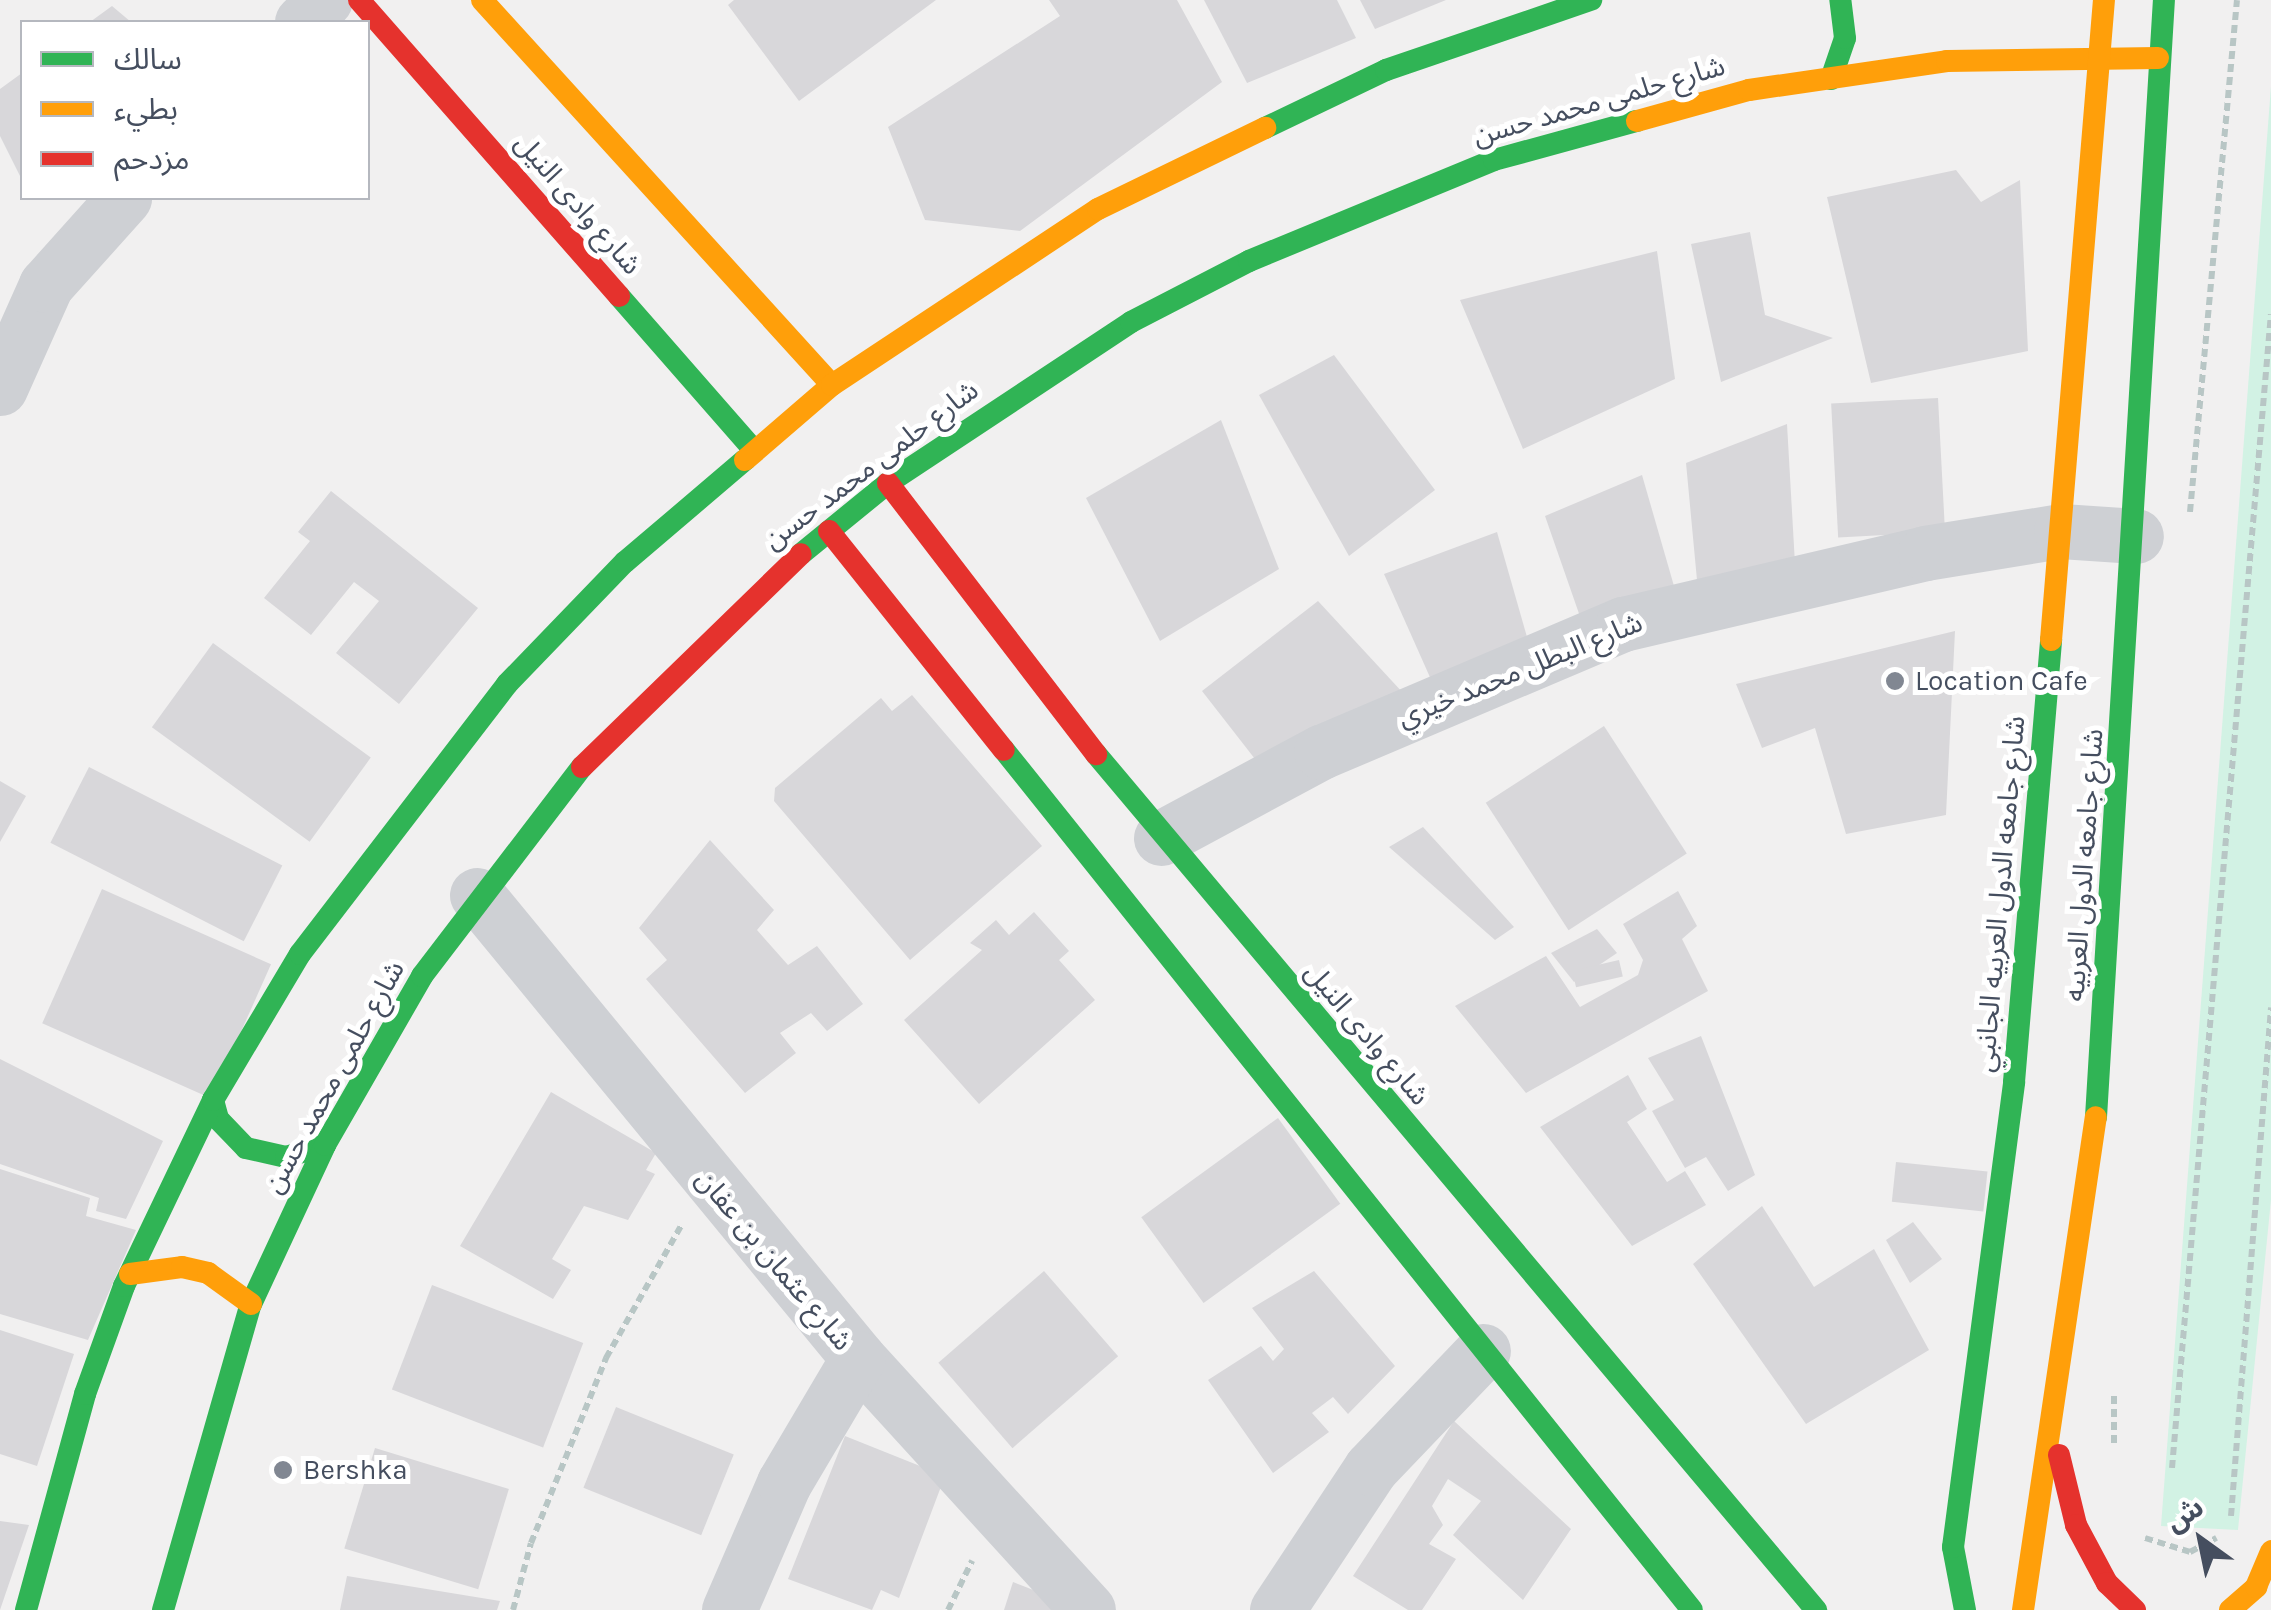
<!DOCTYPE html>
<meta charset="utf-8">
<style>
body{margin:0}
#map{position:relative;width:2271px;height:1610px;overflow:hidden;background:#f1f0f0;font-family:Karla,"Noto Sans Arabic",sans-serif}
div>[style]{position:absolute}
[style*='--x']{left:calc(var(--x)*1px);top:calc(var(--y)*1px);width:calc(var(--w)*1px);rotate:calc(var(--a)*1deg)}
.green>*{inset:0;background:#d2f2e4}
.building>*{inset:0;background:#d8d7da;transform-origin:0 0}
.path>*{height:6px;margin-top:-3px;transform-origin:0;background:repeating-linear-gradient(90deg,#b8c6c5 0 8px,transparent 0 13px)}
.street>*{height:55px;margin:-27.5px;padding:0 27.5px;transform-origin:27.5px;border-radius:27.5px;background:#ced0d4}
.fast>*{height:22px;margin:-11px;padding:0 11px;transform-origin:11px;border-radius:11px;background:#30b455}
.slow>*{height:22px;margin:-11px;padding:0 11px;transform-origin:11px;border-radius:11px;background:#ff9f0a}
.jam>*{height:22px;margin:-11px;padding:0 11px;transform-origin:11px;border-radius:11px;background:#e5322d}
.dots>*{width:28px;height:28px;translate:-50% -50%;box-sizing:border-box;border:5px solid #fff;border-radius:50%}
span{translate:-50% -50%;white-space:nowrap;text-align:center;line-height:1.15;-webkit-text-stroke:10px #fff;paint-order:stroke}
.street-label{font-size:28px;color:#454e5f}
.poi-label{font-size:28px;color:#454e5f}
.left{translate:0 -50%;text-align:left}
.legend{position:absolute;left:20px;top:20px;width:350px;height:180px;box-sizing:border-box;background:#fff;border:2px solid #b5b8bf;margin:0;padding:12px 18px;list-style:none;font-size:30px;color:#454e5f}
.legend li{display:flex;align-items:center;gap:20px;height:50px}
.legend b{width:50px;border:2px solid #b5b8bf}
.north{position:absolute;left:2151px;top:1490px;width:100px;height:100px;-webkit-text-stroke:8px #fff;paint-order:stroke;rotate:327deg;font-size:28px;font-weight:700;line-height:40px;text-align:center;color:#454e5f}
.north::after{content:'';display:block;margin:auto;width:35px;height:45px;background:#454e5f;clip-path:polygon(50% 0,100% 100%,50% 72%,0 100%)}
</style>
<div id="map">
<div class="green">
<div style="clip-path:polygon(2271px 86px,2271px 1200px,2238px 1530px,2161px 1526px)"></div>
</div>
<div class="building">
<div style="clip-path:polygon(734px 0,936px 0,799px 101px,728px 5px)"></div>
<div style="clip-path:polygon(1049px 0,1177px 0,1222px 82px,1020px 231px,925px 220px,888px 127px,1060px 16px)"></div>
<div style="clip-path:polygon(1204px 0,1337px 0,1356px 38px,1247px 83px)"></div>
<div style="clip-path:polygon(1360px 0,1446px 0,1375px 29px)"></div>
<div style="clip-path:polygon(112px 6px,131px 22px,90px 22px)"></div>
<div style="clip-path:polygon(22px 73px,22px 180px,0 136px,0 89px)"></div>
<div style="clip-path:polygon(1956px 170px,1981px 202px,2020px 180px,2028px 351px,1871px 383px,1827px 197px)"></div>
<div style="clip-path:polygon(1750px 232px,1765px 315px,1833px 338px,1721px 382px,1691px 244px)"></div>
<div style="clip-path:polygon(1657px 251px,1675px 379px,1523px 449px,1460px 300px)"></div>
<div style="clip-path:polygon(1334px 355px,1435px 490px,1349px 556px,1259px 395px)"></div>
<div style="left:1938px;top:398px;width:134px;height:107px;rotate:87deg"></div>
<div style="clip-path:polygon(1221px 420px,1279px 569px,1160px 641px,1086px 498px)"></div>
<div style="clip-path:polygon(1787px 424px,1795px 564px,1698px 591px,1686px 463px)"></div>
<div style="clip-path:polygon(1642px 475px,1674px 586px,1584px 628px,1545px 516px)"></div>
<div style="clip-path:polygon(331px 491px,478px 608px,399px 704px,336px 653px,379px 601px,354px 582px,311px 635px,264px 598px,310px 541px,298px 532px)"></div>
<div style="clip-path:polygon(1497px 532px,1527px 637px,1433px 684px,1384px 574px)"></div>
<div style="clip-path:polygon(1318px 601px,1404px 694px,1262px 768px,1202px 691px)"></div>
<div style="clip-path:polygon(1955px 631px,1946px 815px,1846px 834px,1815px 728px,1762px 748px,1736px 684px)"></div>
<div style="left:213px;top:643px;width:195px;height:104px;rotate:36deg"></div>
<div style="clip-path:polygon(912px 695px,1042px 846px,910px 960px,774px 801px,775px 788px,881px 698px,892px 711px)"></div>
<div style="left:1604px;top:726px;width:152px;height:141px;rotate:57deg"></div>
<div style="left:89px;top:767px;width:217px;height:85px;rotate:27deg"></div>
<div style="clip-path:polygon(0 781px,26px 796px,0 842px)"></div>
<div style="clip-path:polygon(1423px 827px,1514px 927px,1495px 940px,1389px 847px)"></div>
<div style="clip-path:polygon(710px 840px,774px 910px,757px 930px,788px 965px,817px 946px,863px 1004px,827px 1031px,811px 1013px,780px 1033px,796px 1053px,745px 1093px,646px 979px,667px 960px,639px 928px)"></div>
<div style="left:102px;top:889px;width:185px;height:147px;rotate:24deg"></div>
<div style="clip-path:polygon(1678px 891px,1697px 926px,1682px 939px,1708px 991px,1526px 1093px,1455px 1006px,1546px 956px,1580px 1007px,1638px 975px,1643px 960px,1623px 924px)"></div>
<div style="clip-path:polygon(1034px 912px,1069px 951px,1059px 960px,1095px 1000px,979px 1104px,904px 1020px,982px 950px,970px 943px,996px 920px,1009px 935px)"></div>
<div style="clip-path:polygon(1597px 929px,1617px 953px,1574px 982px,1551px 953px)"></div>
<div style="left:1619px;top:960px;width:17px;height:48px;rotate:77deg"></div>
<div style="clip-path:polygon(1701px 1036px,1755px 1175px,1728px 1191px,1706px 1157px,1685px 1168px,1652px 1111px,1674px 1100px,1648px 1058px)"></div>
<div style="clip-path:polygon(0 1059px,163px 1141px,126px 1219px,96px 1211px,99px 1198px,0 1164px)"></div>
<div style="clip-path:polygon(1628px 1075px,1647px 1109px,1627px 1122px,1667px 1182px,1685px 1171px,1706px 1205px,1632px 1246px,1540px 1127px)"></div>
<div style="clip-path:polygon(551px 1092px,656px 1153px,646px 1170px,655px 1174px,628px 1220px,584px 1206px,552px 1259px,571px 1270px,553px 1299px,460px 1246px)"></div>
<div style="left:1278px;top:1118px;width:106px;height:169px;rotate:54deg"></div>
<div style="left:1896px;top:1162px;width:92px;height:40px;rotate:6deg"></div>
<div style="clip-path:polygon(0 1169px,90px 1198px,86px 1216px,136px 1230px,88px 1340px,0 1314px)"></div>
<div style="clip-path:polygon(1762px 1206px,1814px 1287px,1874px 1249px,1929px 1350px,1806px 1424px,1693px 1264px)"></div>
<div style="clip-path:polygon(1913px 1222px,1942px 1259px,1910px 1283px,1886px 1240px)"></div>
<div style="left:1044px;top:1271px;width:113px;height:140px;rotate:49deg"></div>
<div style="clip-path:polygon(1314px 1271px,1395px 1366px,1348px 1414px,1333px 1397px,1312px 1413px,1329px 1432px,1273px 1473px,1208px 1380px,1261px 1346px,1273px 1361px,1284px 1349px,1252px 1308px)"></div>
<div style="left:432px;top:1285px;width:162px;height:112px;rotate:21deg"></div>
<div style="clip-path:polygon(0 1330px,74px 1354px,37px 1466px,0 1454px)"></div>
<div style="left:616px;top:1407px;width:127px;height:87px;rotate:22deg"></div>
<div style="clip-path:polygon(1454px 1421px,1571px 1529px,1523px 1600px,1453px 1535px,1481px 1501px,1448px 1479px,1432px 1506px,1443px 1525px,1429px 1544px,1456px 1559px,1422px 1610px,1408px 1610px,1353px 1576px)"></div>
<div style="clip-path:polygon(845px 1436px,945px 1476px,899px 1598px,881px 1590px,872px 1610px,788px 1579px)"></div>
<div style="left:375px;top:1448px;width:140px;height:105px;rotate:17deg"></div>
<div style="clip-path:polygon(0 1521px,29px 1525px,0 1610px)"></div>
<div style="clip-path:polygon(347px 1576px,500px 1601px,497px 1610px,340px 1610px)"></div>
<div style="clip-path:polygon(1013px 1582px,1067px 1603px,1065px 1610px,1004px 1610px)"></div>
</div>
<div class="path">
<div style="--x:2190;--y:512;--w:514;--a:-84.76"></div>
<div style="--x:2114;--y:1443;--w:47;--a:-90"></div>
<div style="--x:2172;--y:1468;--w:1158;--a:-85.1"></div>
<div style="--x:2231;--y:1516;--w:510;--a:-85.5"></div>
<div style="--x:2145;--y:1538;--w:47;--a:17.3"></div>
<div style="--x:2190;--y:1552;--w:30;--a:-28"></div>
<div style="--x:513;--y:1610;--w:69;--a:-75"></div>
<div style="--x:531;--y:1543;--w:200;--a:-67.9"></div>
<div style="--x:606;--y:1358;--w:152;--a:-60.4"></div>
<div style="--x:948;--y:1610;--w:55;--a:-63.9"></div>
</div>
<div class="street">
<div style="--x:302;--y:22;--w:32;--a:-44"></div>
<div style="--x:0;--y:388;--w:113;--a:-65.9"></div>
<div style="--x:46;--y:285;--w:117;--a:-48.1"></div>
<div style="--x:1161;--y:838;--w:182;--a:-28.3"></div>
<div style="--x:1321;--y:752;--w:328;--a:-23"></div>
<div style="--x:1623;--y:624;--w:310;--a:-13.2"></div>
<div style="--x:1925;--y:553;--w:138;--a:-9.2"></div>
<div style="--x:2061;--y:531;--w:75;--a:3.8"></div>
<div style="--x:477;--y:895;--w:600;--a:50.55"></div>
<div style="--x:858;--y:1358;--w:341;--a:47.6"></div>
<div style="--x:729;--y:1610;--w:138;--a:-66.6"></div>
<div style="--x:784;--y:1483;--w:145;--a:-59.4"></div>
<div style="--x:1277;--y:1610;--w:170;--a:-56.5"></div>
<div style="--x:1371;--y:1468;--w:162;--a:-46.3"></div>
</div>
<div class="fast">
<div style="--x:1831;--y:79;--w:43;--a:-71.1"></div>
<div style="--x:1845;--y:38;--w:38;--a:-97"></div>
<div style="--x:1265;--y:128;--w:134;--a:-25.6"></div>
<div style="--x:1386;--y:70;--w:217;--a:-18.9"></div>
<div style="--x:619;--y:296;--w:202;--a:48.8"></div>
<div style="--x:801;--y:554;--w:112;--a:-39.2"></div>
<div style="--x:888;--y:483;--w:291;--a:-33.5"></div>
<div style="--x:1131;--y:322;--w:133;--a:-27.3"></div>
<div style="--x:1249;--y:261;--w:265;--a:-22.4"></div>
<div style="--x:1494;--y:160;--w:148;--a:-15.3"></div>
<div style="--x:1004;--y:750;--w:1101;--a:51.34"></div>
<div style="--x:1096;--y:754;--w:1119;--a:49.93"></div>
<div style="--x:213;--y:1100;--w:20;--a:75"></div>
<div style="--x:218;--y:1119;--w:40;--a:46"></div>
<div style="--x:246;--y:1148;--w:41;--a:12.7"></div>
<div style="--x:286;--y:1157;--w:41;--a:-17.1"></div>
<div style="--x:2096;--y:1117;--w:1119;--a:-86.52"></div>
<div style="--x:26;--y:1610;--w:224;--a:-74.7"></div>
<div style="--x:85;--y:1394;--w:115;--a:-70.1"></div>
<div style="--x:124;--y:1286;--w:206;--a:-64.4"></div>
<div style="--x:213;--y:1100;--w:170;--a:-59.2"></div>
<div style="--x:300;--y:954;--w:340;--a:-52.5"></div>
<div style="--x:507;--y:684;--w:170;--a:-46"></div>
<div style="--x:625;--y:562;--w:157;--a:-40.4"></div>
<div style="--x:163;--y:1610;--w:318;--a:-74"></div>
<div style="--x:251;--y:1304;--w:175;--a:-65"></div>
<div style="--x:325;--y:1145;--w:195;--a:-60.1"></div>
<div style="--x:422;--y:976;--w:263;--a:-52.6"></div>
<div style="--x:1965;--y:1610;--w:64;--a:-100.8"></div>
<div style="--x:1953;--y:1547;--w:469;--a:-82.5"></div>
<div style="--x:2014;--y:1082;--w:444;--a:-85.2"></div>
</div>
<div class="slow">
<div style="--x:482;--y:0;--w:520;--a:47.73"></div>
<div style="--x:1637;--y:121;--w:116;--a:-15.5"></div>
<div style="--x:1749;--y:90;--w:200;--a:-8.3"></div>
<div style="--x:1947;--y:61;--w:211;--a:-0.8"></div>
<div style="--x:745;--y:460;--w:115;--a:-40.8"></div>
<div style="--x:832;--y:385;--w:319;--a:-33.5"></div>
<div style="--x:1098;--y:209;--w:186;--a:-25.9"></div>
<div style="--x:2051;--y:640;--w:642;--a:-85.27"></div>
<div style="--x:130;--y:1274;--w:52;--a:-7.7"></div>
<div style="--x:182;--y:1267;--w:27;--a:13"></div>
<div style="--x:208;--y:1273;--w:53;--a:35.8"></div>
<div style="--x:2023;--y:1610;--w:498;--a:-81.6"></div>
<div style="--x:2230;--y:1610;--w:35;--a:-41"></div>
<div style="--x:2256;--y:1587;--w:39;--a:-67"></div>
</div>
<div class="jam">
<div style="--x:359;--y:0;--w:394;--a:48.7"></div>
<div style="--x:888;--y:483;--w:342;--a:52.5"></div>
<div style="--x:829;--y:531;--w:280;--a:51.4"></div>
<div style="--x:582;--y:767;--w:305;--a:-44.2"></div>
<div style="--x:2059;--y:1455;--w:72;--a:76.3"></div>
<div style="--x:2076;--y:1525;--w:66;--a:61.9"></div>
<div style="--x:2107;--y:1583;--w:39;--a:44"></div>
</div>
<div class="dots">
<div style="left:1895px;top:681px;background:#818792"></div>
<div style="left:283px;top:1470px;background:#818792"></div>
</div>
<div class="street-label">
<span style="left:1599px;top:101px;rotate:-16deg">شارع حلمى محمد حسن</span>
<span style="left:578px;top:204px;rotate:49deg">شارع وادى النيل</span>
<span style="left:871px;top:465px;rotate:-37deg">شارع حلمى محمد حسن</span>
<span style="left:1520px;top:670px;rotate:-22deg">شارع البطل محمد خيري</span>
<span style="left:2084px;top:865px;rotate:-86deg">شارع جامعه الدول العربيه</span>
<span style="left:2000px;top:894px;rotate:-85deg">شارع جامعه الدول العربيه الجانبي</span>
<span style="left:1367px;top:1034px;rotate:50deg">شارع وادى النيل</span>
<span style="left:334px;top:1077px;rotate:-61deg">شارع حلمى محمد حسن</span>
<span style="left:774px;top:1260px;rotate:50deg">شارع عثمان بن عفان</span>
</div>
<div class="poi-label">
<span class="left" style="left:1915px;top:681px">Location Cafe</span>
<span class="left" style="left:303px;top:1470px">Bershka</span>
</div>
<ul class="legend">
<li><b style="height:12px;background:#30b455"></b>سالك</li>
<li><b style="height:12px;background:#ff9f0a"></b>بطيء</li>
<li><b style="height:12px;background:#e5322d"></b>مزدحم</li>
</ul>
<div class="north">ش</div>
</div>
